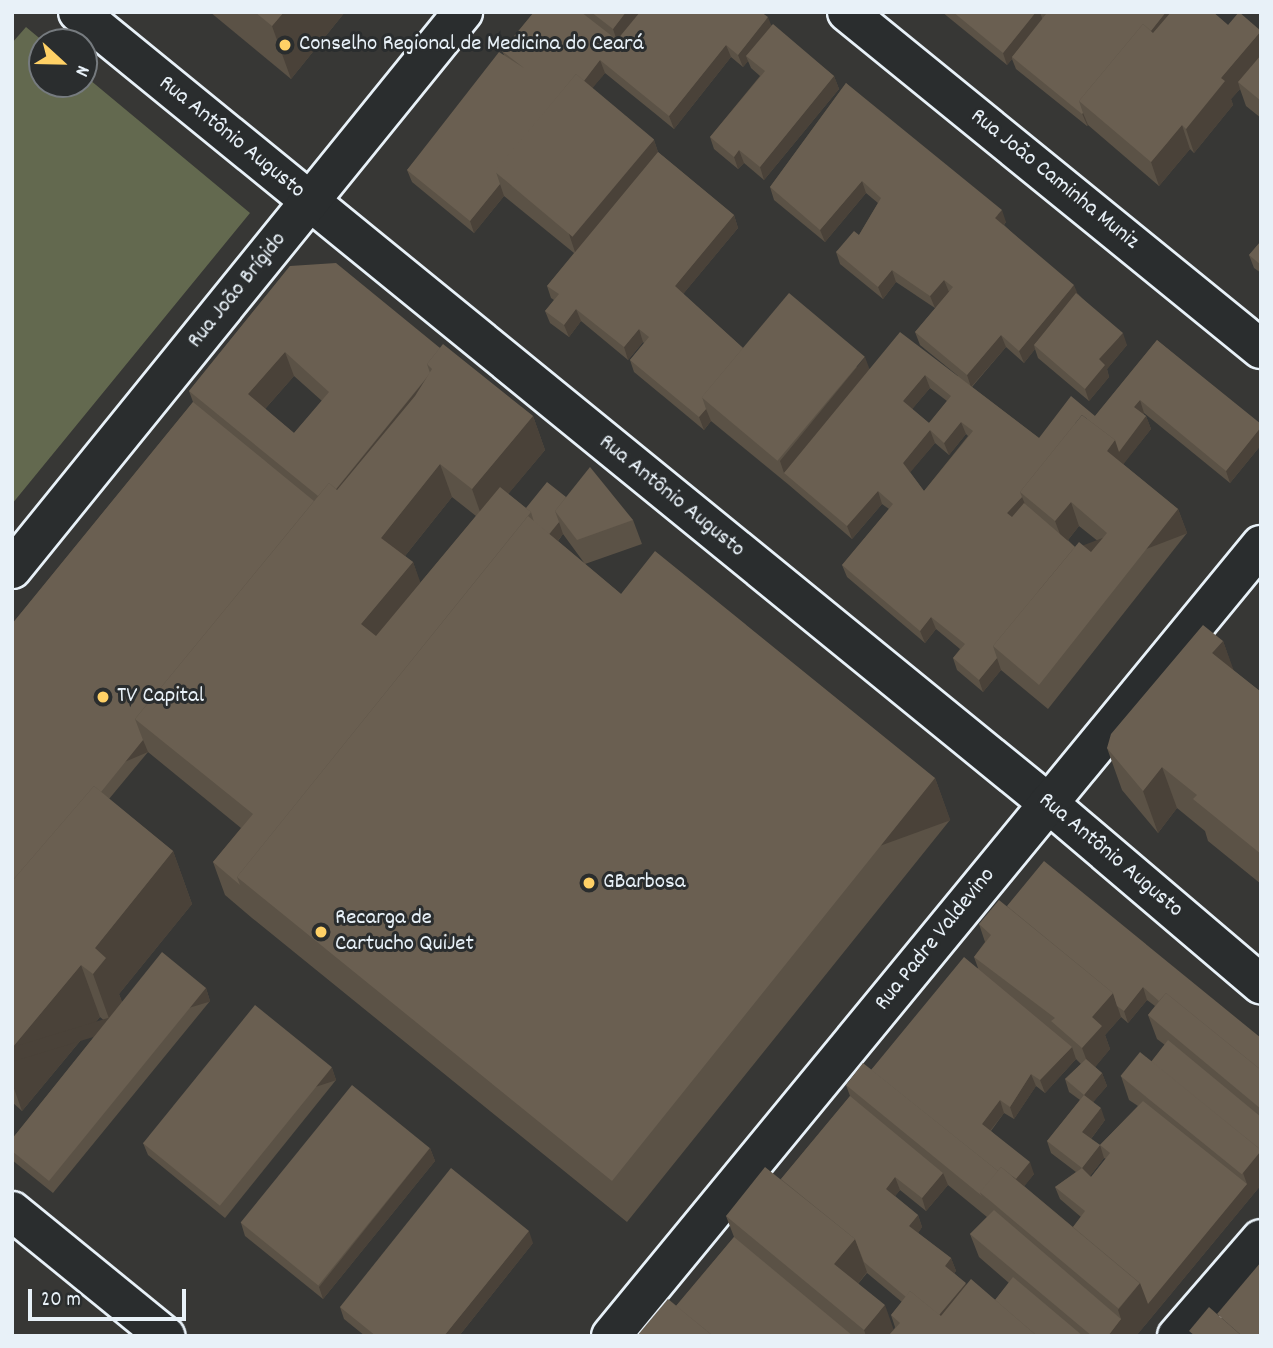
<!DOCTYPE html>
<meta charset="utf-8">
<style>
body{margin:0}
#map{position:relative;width:1273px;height:1348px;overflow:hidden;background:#373735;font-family:Dekko,sans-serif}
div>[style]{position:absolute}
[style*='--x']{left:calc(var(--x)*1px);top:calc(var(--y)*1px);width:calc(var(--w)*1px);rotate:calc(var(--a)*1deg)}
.green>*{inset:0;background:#63694f}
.roads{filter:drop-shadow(2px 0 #e8f1f8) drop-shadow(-2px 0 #e8f1f8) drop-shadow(0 2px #e8f1f8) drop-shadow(0 -2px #e8f1f8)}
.street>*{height:38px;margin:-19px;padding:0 19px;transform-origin:19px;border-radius:19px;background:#2a2d2e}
.secondary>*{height:38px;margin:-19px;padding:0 19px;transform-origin:19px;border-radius:19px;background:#2a2d2e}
.primary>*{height:38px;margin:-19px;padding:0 19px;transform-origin:19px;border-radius:19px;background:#2a2d2e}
.wall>*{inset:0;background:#5b5246}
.shaded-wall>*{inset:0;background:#4a4239;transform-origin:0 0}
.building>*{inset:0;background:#6a5f51;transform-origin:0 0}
.dots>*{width:19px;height:19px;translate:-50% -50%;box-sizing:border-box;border:4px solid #2a2d2e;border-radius:50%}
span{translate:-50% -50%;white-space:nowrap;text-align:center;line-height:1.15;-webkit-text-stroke:6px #2a2d2e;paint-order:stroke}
.poi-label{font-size:23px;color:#e8f1f8}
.left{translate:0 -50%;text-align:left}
.street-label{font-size:23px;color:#e8f1f8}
.frame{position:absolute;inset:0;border:14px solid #e8f1f8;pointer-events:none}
.north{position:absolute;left:28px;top:28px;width:70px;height:70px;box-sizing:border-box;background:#2a2d2e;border:2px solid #767b7f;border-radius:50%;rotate:112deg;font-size:19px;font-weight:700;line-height:28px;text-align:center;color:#e8f1f8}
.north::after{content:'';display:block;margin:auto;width:24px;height:32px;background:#ffd166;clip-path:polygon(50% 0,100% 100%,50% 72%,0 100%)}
.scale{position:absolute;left:28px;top:1289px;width:158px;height:32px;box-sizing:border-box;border:4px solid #e8f1f8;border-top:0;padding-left:9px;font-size:21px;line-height:24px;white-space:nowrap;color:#e8f1f8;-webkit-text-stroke:5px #2a2d2e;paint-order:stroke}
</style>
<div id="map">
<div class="green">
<div style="clip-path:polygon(26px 27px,44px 42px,42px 84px,84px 84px,84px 75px,250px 213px,12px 504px,12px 43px)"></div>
</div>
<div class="roads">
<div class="street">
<div style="--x:847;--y:12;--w:534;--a:39.15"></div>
<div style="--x:1177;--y:1336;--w:128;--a:-49.1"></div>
</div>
<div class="secondary">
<div style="--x:78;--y:12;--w:1252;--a:39.2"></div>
<div style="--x:1048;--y:803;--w:280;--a:40.4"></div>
<div style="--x:12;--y:569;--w:717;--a:-51"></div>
<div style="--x:12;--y:1211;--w:198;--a:39.2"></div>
</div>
<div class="primary">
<div style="--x:611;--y:1336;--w:1024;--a:-50.59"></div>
</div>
</div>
<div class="wall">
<div style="clip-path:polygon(210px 12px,345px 12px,291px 79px)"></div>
<div style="clip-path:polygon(evenodd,534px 12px,761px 12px,772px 26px,834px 76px,839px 89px,764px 180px,744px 163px,738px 169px,714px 149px,710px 137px,760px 76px,751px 68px,748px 61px,743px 67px,731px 57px,674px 129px,605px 73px,592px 88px,654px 140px,658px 152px,734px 215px,738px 228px,683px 294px,743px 348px,870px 369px,958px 376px,920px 345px,915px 332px,949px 292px,935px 308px,896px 282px,883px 299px,840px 264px,836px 252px,859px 235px,878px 203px,866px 193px,825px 242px,774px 200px,770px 187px,846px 83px,1006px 222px,1004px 225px,1078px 294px,1127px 345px,1107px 369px,1109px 377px,1089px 401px,1038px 358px,1035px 349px,1024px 363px,1006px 347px,972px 387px,1039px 438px,1095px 416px,1157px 340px,1261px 427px,1261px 445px,1230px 483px,1144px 413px,1143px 414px,1146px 416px,1151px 429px,1123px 464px,1178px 509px,1187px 533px,1048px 709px,1001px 670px,983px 692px,957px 670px,953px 658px,960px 649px,936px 629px,925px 643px,847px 577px,842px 565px,889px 509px,882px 504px,852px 539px,789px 485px,711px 421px,704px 430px,634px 372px,630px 360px,644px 343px,643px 342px,628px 360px,581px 321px,569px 337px,550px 323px,545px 311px,554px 300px,551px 298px,547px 286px,574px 253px,504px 196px,474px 233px,412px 182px,407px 170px,504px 55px,502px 51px,534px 12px,930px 388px,947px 401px,929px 423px,912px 409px,930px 388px,534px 12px,966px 434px,968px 436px,924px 491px,910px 472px,935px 443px,949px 455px,966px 434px,534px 12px,1079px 526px,1099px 542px,1091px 552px,1075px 547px,1068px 540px,1079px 526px)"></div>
<div style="clip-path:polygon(942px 12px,1213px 12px,1228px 25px,1261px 30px,1261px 118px,1246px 106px,1240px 89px,1231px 99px,1233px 105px,1194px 153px,1190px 149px,1159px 186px,1088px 125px,1087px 126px,1016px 69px,1012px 59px,1007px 65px)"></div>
<div style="clip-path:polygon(1261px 241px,1261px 273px,1254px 268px,1249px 255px)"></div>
<div style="clip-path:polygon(evenodd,290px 266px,440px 348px,533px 416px,545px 450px,508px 494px,526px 508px,566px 497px,633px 520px,642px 544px,585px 564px,563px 534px,558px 541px,621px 594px,935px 778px,950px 820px,627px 1222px,252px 918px,225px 895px,213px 862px,241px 828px,148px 752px,109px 799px,173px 851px,192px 904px,119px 994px,122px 1002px,206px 988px,210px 1001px,53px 1193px,12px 1160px,12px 1139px,106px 1022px,100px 1017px,22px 1111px,12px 1102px,12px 624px,193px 402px,189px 391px,290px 266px,294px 376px,322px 401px,294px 433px,265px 409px,294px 376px,290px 266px,452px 497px,476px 516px,420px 583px,413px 562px,405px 556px,452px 497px)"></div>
<div style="clip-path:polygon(1223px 641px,1233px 670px,1261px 692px,1261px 884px,1208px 841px,1205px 831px,1177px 808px,1158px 833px,1122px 790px,1107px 748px)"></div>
<div style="clip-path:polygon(evenodd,1007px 906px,1261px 1038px,1261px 1185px,1136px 1336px,637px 1336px,676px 1306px,734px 1237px,726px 1216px,781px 1179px,850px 1096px,846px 1085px,871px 1070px,978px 968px,974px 957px,985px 942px,979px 924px,1007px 906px,1147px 1000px,1155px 1006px,1148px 1015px,1157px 1039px,1165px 1045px,1151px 1062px,1121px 1076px,1129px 1100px,1138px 1106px,1100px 1145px,1104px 1158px,1106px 1159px,1091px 1177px,1090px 1176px,1104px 1158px,1100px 1145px,1091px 1139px,1105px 1120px,1093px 1102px,1107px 1086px,1102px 1073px,1095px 1067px,1110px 1049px,1105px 1035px,1121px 1017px,1128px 1023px,1147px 1000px,1007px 906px,1076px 1059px,1081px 1064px,1065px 1079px,1069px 1092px,1080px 1100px,1047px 1141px,1051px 1153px,1076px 1172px,1055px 1187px,1060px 1199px,1081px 1217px,1073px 1227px,1024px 1186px,1034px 1174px,991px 1131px,1004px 1113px,1014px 1119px,1036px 1086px,1045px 1093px,1076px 1059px,1007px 906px,948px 1185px,987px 1217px,970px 1234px,979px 1257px,1009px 1283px,995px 1300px,966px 1285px,954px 1273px,956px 1271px,951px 1258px,918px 1233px,922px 1227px,918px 1215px,895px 1196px,900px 1190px,926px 1211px,948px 1185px,1007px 906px,867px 1273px,902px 1302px,891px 1315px,895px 1327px,894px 1330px,858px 1284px,867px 1273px)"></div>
<div style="clip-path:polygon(332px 1068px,336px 1080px,225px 1218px,148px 1155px,143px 1143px)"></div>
<div style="clip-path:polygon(430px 1148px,435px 1161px,323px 1299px,245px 1236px,241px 1223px)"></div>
<div style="clip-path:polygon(533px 1243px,459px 1336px,365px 1336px,344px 1319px,340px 1307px)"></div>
</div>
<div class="shaded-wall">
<div style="clip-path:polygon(284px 12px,345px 12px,291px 79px,272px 26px)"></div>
<div style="clip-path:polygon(626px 12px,655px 12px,621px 53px,613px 29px)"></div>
<div style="clip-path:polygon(1036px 12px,1040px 12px,1043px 21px,1012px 57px,1012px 59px,1007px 65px,1003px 53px)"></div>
<div style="clip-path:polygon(1166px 12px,1172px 12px,1087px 108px)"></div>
<div style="clip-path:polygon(768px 17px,773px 30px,746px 56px,748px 61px,743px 67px,738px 55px)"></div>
<div style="clip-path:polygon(1261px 31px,1261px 65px,1238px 82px,1240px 89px,1231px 99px,1233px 105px,1194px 153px,1186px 129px,1221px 78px)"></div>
<div style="clip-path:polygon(726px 45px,731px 57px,674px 129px,669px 116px)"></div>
<div style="clip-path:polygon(600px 60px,605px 73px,512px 186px,504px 179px)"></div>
<div style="clip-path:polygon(834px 76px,839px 89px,764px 180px,760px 167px)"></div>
<div style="left:1083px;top:113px;width:13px;height:1px;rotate:67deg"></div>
<div style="clip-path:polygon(1182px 125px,1190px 149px,1159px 186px,1151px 162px)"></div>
<div style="clip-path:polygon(654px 140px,662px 164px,576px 255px,568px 231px)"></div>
<div style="clip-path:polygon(739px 150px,744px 163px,738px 169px,734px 157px)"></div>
<div style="clip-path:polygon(862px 181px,866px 193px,825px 242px,820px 230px)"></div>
<div style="clip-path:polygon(500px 184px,504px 196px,474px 233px,470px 221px)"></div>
<div style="clip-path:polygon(1002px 210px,1006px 222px,999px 230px,995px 218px)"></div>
<div style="clip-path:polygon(734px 215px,738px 228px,679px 299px,675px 286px)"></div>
<div style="clip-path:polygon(892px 270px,896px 282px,883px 299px,878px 287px)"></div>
<div style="clip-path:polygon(944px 280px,949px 292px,935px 308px,930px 296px)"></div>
<div style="clip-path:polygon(1074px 285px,1079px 297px,1034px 345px,1035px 349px,1024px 363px,1019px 351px)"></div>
<div style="clip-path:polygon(576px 309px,581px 321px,569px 337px,564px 325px)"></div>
<div style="clip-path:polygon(639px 329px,643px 342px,628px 360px,624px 347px)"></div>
<div style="clip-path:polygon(1123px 333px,1127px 345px,1107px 369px,1109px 377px,1089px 401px,1085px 389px,1099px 359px)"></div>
<div style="clip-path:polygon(1001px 335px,1006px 347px,971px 387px,967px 375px)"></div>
<div style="clip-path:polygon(285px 352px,294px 376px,257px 418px,248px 394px)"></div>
<div style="clip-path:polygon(865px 357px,874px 381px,784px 473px,780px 461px)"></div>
<div style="clip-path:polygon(430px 374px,439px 398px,326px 502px)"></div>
<div style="clip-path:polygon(925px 375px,930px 388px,908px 414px,903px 401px)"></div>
<div style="clip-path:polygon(1140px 400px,1144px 413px,1139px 419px,1134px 407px)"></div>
<div style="clip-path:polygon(706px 409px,711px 421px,704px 430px,699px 417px)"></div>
<div style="clip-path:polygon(533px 416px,545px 450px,484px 523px,472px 489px)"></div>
<div style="clip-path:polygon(1146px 416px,1151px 429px,1115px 475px,1107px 451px,1115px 440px)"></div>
<div style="clip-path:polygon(961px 422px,966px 434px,949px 455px,944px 443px)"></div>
<div style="clip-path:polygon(1261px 427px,1261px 445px,1230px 483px,1226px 471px)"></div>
<div style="clip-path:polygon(930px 430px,935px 443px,908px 475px,903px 463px)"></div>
<div style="clip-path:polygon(440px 464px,452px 497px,393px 571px,381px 538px)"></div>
<div style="clip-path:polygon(878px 491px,882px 504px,852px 539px,847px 526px)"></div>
<div style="clip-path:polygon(1022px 497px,1027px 509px,1012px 526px,1007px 513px)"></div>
<div style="clip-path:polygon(1071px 502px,1079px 526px,1064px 545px,1055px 521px)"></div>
<div style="left:1178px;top:509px;width:26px;height:224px;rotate:69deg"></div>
<div style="clip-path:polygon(559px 522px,563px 534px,552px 548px,548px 536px)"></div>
<div style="clip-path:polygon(413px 562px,425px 595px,373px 658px,361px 624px)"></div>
<div style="clip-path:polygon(931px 617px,936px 629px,925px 643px,920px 631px)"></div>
<div style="clip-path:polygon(1223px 641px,1238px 682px,1212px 653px)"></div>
<div style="clip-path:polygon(997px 658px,1001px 670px,983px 692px,979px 680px)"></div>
<div style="left:143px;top:740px;width:13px;height:180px;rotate:67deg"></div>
<div style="clip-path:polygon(1162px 767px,1177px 808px,1158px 833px,1143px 791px)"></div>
<div style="left:935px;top:778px;width:45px;height:516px;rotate:70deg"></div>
<div style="clip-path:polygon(173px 851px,192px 904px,119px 994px,125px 1010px,112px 1027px,93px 974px,95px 948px)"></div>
<div style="clip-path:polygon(81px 965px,100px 1017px,22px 1111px,12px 1083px,12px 1048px)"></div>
<div style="clip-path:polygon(1143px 987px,1147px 1000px,1128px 1023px,1124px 1011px)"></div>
<div style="left:206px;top:988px;width:14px;height:249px;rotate:73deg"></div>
<div style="clip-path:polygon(1113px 993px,1121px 1017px,1105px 1035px,1110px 1049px,1091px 1072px,1082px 1048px,1092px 1017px)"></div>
<div style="clip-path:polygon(1072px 1047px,1076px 1059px,1045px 1093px,1040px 1080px)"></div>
<div style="left:332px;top:1068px;width:13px;height:177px;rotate:72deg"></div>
<div style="clip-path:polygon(1102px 1073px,1107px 1086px,1088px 1108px,1084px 1095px)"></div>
<div style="clip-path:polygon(1031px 1074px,1036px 1086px,1014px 1119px,1010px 1107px)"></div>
<div style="clip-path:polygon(1000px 1100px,1004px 1113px,986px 1136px,982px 1124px)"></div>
<div style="clip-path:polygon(1101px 1108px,1105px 1120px,1087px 1144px,1082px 1132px)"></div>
<div style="clip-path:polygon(1100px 1145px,1104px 1158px,1086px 1181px,1082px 1168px)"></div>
<div style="clip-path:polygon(430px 1148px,435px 1161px,323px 1299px,319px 1287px)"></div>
<div style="clip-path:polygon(1261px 1151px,1261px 1185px,1136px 1336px,1108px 1336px,1121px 1319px,1118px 1310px,1140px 1283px,1247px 1184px,1243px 1173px)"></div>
<div style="clip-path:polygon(1030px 1162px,1034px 1174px,1004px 1212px,987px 1198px)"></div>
<div style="clip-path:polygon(943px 1173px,948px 1185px,926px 1211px,922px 1198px)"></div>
<div style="clip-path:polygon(895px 1177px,900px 1190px,890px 1202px,886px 1189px)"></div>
<div style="clip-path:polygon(918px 1215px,922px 1227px,914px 1239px,909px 1226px)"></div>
<div style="clip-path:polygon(529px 1231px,533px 1243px,459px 1336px,444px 1336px)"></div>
<div style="clip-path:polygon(855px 1239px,867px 1272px,847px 1298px,834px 1264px)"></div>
<div style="clip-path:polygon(951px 1258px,956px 1271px,950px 1278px,945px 1266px)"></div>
<div style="clip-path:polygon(966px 1283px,970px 1296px,935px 1320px)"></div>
<div style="clip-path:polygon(885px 1305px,896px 1336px,866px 1336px,864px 1330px)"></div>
</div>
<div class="building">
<div style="clip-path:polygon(255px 12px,284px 12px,272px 26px)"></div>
<div style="clip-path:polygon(534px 12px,581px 12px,617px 40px,640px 12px,761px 12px,768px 17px,738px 55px,726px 45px,669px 116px,600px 60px,584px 81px,576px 74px,496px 172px,500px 184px,470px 221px,407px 170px,499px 52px,524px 68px,502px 51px)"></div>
<div style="clip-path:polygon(591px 12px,626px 12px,613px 29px)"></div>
<div style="clip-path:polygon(953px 12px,1036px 12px,1003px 53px)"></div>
<div style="clip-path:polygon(1044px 12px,1166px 12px,1151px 31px,1143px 24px,1079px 101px,1083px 113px,1082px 114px,1012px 57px,1046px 14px)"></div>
<div style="clip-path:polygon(1171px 12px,1213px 12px,1228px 25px,1239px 12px,1261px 31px,1221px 78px,1225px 81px,1186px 129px,1182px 125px,1151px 162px,1079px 101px,1143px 24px,1153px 33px)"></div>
<div style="clip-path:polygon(773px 24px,834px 76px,760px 167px,739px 150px,734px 157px,710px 137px,765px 71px,746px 56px)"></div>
<div style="clip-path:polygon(1261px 55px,1261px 101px,1238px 82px)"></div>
<div style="left:576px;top:74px;width:102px;height:127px;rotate:40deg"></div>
<div style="clip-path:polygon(846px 83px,1002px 210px,995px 218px,1074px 285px,1019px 351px,1001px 335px,967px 375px,915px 332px,953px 287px,944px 280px,930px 296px,892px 270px,878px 287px,836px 252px,854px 231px,859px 235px,881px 198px,862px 181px,820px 230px,770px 187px)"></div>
<div style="clip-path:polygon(658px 152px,734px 215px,675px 286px,743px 348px,702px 397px,706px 409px,699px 417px,630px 360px,649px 337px,639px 329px,624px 347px,576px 309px,564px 325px,545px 311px,559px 294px,547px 286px)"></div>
<div style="clip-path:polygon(1261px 241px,1261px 265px,1249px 255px)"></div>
<div style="clip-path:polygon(evenodd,336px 263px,440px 348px,427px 364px,430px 373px,423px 382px,336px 489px,329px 483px,318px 496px,189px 391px,290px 266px,336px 263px,285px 352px,329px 392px,294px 433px,248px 394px,285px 352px)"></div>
<div style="left:789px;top:293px;width:99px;height:136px;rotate:40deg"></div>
<div style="clip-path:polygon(1076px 293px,1123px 333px,1099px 359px,1105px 365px,1085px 389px,1034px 345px)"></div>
<div style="clip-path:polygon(evenodd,900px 332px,1039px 438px,1071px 396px,1095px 416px,1157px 340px,1261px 424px,1261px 427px,1226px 471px,1140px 400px,1134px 407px,1146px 416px,1119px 452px,1115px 440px,1082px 415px,1020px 492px,1022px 497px,1007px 513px,1012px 517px,1024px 503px,1075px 547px,993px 646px,997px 658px,979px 680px,953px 658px,965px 644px,931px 617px,920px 631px,842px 565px,893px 504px,878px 491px,847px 526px,784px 473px,900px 332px,925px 375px,951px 396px,929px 423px,903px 401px,925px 375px,900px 332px,961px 422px,973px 431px,924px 491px,903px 463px,930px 430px,944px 443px,961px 422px)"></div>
<div style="clip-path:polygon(443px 344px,533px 416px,472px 489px,440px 464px,381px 538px,413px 562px,361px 624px,376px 636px,500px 487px,531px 512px,237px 877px,240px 885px,213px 862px,253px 814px,135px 719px,329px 483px,337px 490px,415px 396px,432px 369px,427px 364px)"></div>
<div style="clip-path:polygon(193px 402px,314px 501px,135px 719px,143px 740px,101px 792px,94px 786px,13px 880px,12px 879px,12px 624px)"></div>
<div style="clip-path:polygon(1082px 415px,1115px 440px,1107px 451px,1178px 509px,1039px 685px,993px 646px,1079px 542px,1091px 552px,1107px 533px,1071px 502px,1055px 521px,1020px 492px)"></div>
<div style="clip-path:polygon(590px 467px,633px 520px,577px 540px,555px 511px)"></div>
<div style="clip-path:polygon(547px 482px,566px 497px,555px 511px,559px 522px,549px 534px,534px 522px,531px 512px,526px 508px)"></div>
<div style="clip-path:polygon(528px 516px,621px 594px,655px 551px,935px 778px,612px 1181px,237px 877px)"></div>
<div style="clip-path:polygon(1203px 625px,1223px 641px,1212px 653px,1261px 692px,1261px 854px,1193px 799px,1197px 795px,1162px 767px,1143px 791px,1107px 748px,1111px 734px)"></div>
<div style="clip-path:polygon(94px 786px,173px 851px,95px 948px,106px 958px,93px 974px,81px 965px,12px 1048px,12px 879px,13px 880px)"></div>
<div style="clip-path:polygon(1044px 861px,1261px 1038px,1261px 1070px,1166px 993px,1159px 1001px,1143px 987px,1124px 1011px,1117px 1006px,1113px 993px,1007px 906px)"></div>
<div style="clip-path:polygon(999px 900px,1113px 993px,1092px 1017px,1102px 1026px,1082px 1048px,1051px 1021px,1055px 1018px,974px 957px,991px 935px,979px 924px)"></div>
<div style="clip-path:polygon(162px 952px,206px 988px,49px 1181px,12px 1151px,12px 1139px)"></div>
<div style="clip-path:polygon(964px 957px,1072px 1047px,1040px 1080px,1031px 1074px,1010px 1107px,1000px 1100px,982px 1124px,1030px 1162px,1016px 1179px,1001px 1167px,998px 1171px,871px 1070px)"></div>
<div style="clip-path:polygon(1166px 993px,1261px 1070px,1261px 1109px,1148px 1015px)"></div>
<div style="left:255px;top:1005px;width:99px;height:178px;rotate:39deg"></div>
<div style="clip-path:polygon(1168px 1040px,1261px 1117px,1261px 1150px,1151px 1062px)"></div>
<div style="left:1140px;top:1052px;width:156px;height:31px;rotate:39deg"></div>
<div style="clip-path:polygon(1086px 1059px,1102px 1073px,1084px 1095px,1065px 1079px)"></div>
<div style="clip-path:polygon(863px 1063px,998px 1171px,980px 1193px,982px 1196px,846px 1085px)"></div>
<div style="left:352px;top:1085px;width:100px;height:177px;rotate:39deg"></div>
<div style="clip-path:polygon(1084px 1095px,1101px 1108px,1082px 1132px,1100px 1145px,1082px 1168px,1091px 1177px,1110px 1153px,1100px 1145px,1143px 1101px,1247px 1184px,1148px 1304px,1140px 1283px,1073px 1227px,1085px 1211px,1055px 1187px,1082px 1168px,1047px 1141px)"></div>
<div style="clip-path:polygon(850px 1096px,943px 1173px,922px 1198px,895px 1177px,886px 1189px,918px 1215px,909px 1226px,951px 1258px,945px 1266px,966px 1283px,939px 1315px,910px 1291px,906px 1297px,864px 1262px,855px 1239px,781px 1179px)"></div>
<div style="clip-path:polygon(765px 1167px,855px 1239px,834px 1264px,885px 1305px,864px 1330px,726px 1216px)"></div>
<div style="left:1001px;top:1167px;width:181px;height:33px;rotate:40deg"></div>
<div style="clip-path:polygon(451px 1168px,529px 1231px,444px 1336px,376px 1336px,340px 1307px)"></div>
<div style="clip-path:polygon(994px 1210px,1121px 1319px,1108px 1336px,1092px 1336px,970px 1234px)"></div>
<div style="clip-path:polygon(734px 1237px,853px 1336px,713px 1336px,676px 1306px)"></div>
<div style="clip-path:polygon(1261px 1262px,1261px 1336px,1242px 1336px,1217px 1314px)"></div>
<div style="clip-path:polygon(1013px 1277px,1083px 1336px,1037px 1336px,995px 1300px)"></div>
<div style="clip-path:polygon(971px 1279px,1037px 1336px,888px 1336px,900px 1323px,891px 1315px,910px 1291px,941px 1316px)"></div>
<div style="clip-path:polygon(668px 1299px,713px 1336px,637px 1336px)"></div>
<div style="clip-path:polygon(1209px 1307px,1242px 1336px,1195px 1336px,1189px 1331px)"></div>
</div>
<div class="dots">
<div style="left:285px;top:45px;background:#ffd166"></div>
<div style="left:103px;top:697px;background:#ffd166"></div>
<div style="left:589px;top:883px;background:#ffd166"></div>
<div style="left:321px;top:932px;background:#ffd166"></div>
</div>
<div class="poi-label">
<span class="left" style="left:299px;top:45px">Conselho Regional de Medicina do Ceará</span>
<span class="left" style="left:117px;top:697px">TV Capital</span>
<span class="left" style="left:603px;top:883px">GBarbosa</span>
<span class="left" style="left:335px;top:932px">Recarga de<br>Cartucho QuiJet</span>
</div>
<div class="street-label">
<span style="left:231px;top:138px;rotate:39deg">Rua Antônio Augusto</span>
<span style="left:1054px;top:180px;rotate:39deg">Rua João Caminha Muniz</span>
<span style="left:238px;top:291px;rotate:-51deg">Rua João Brígido</span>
<span style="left:671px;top:497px;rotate:39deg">Rua Antônio Augusto</span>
<span style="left:1110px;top:856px;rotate:40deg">Rua Antônio Augusto</span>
<span style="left:936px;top:940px;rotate:-51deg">Rua Padre Valdevino</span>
</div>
<div class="frame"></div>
<div class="north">N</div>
<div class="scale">20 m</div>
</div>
